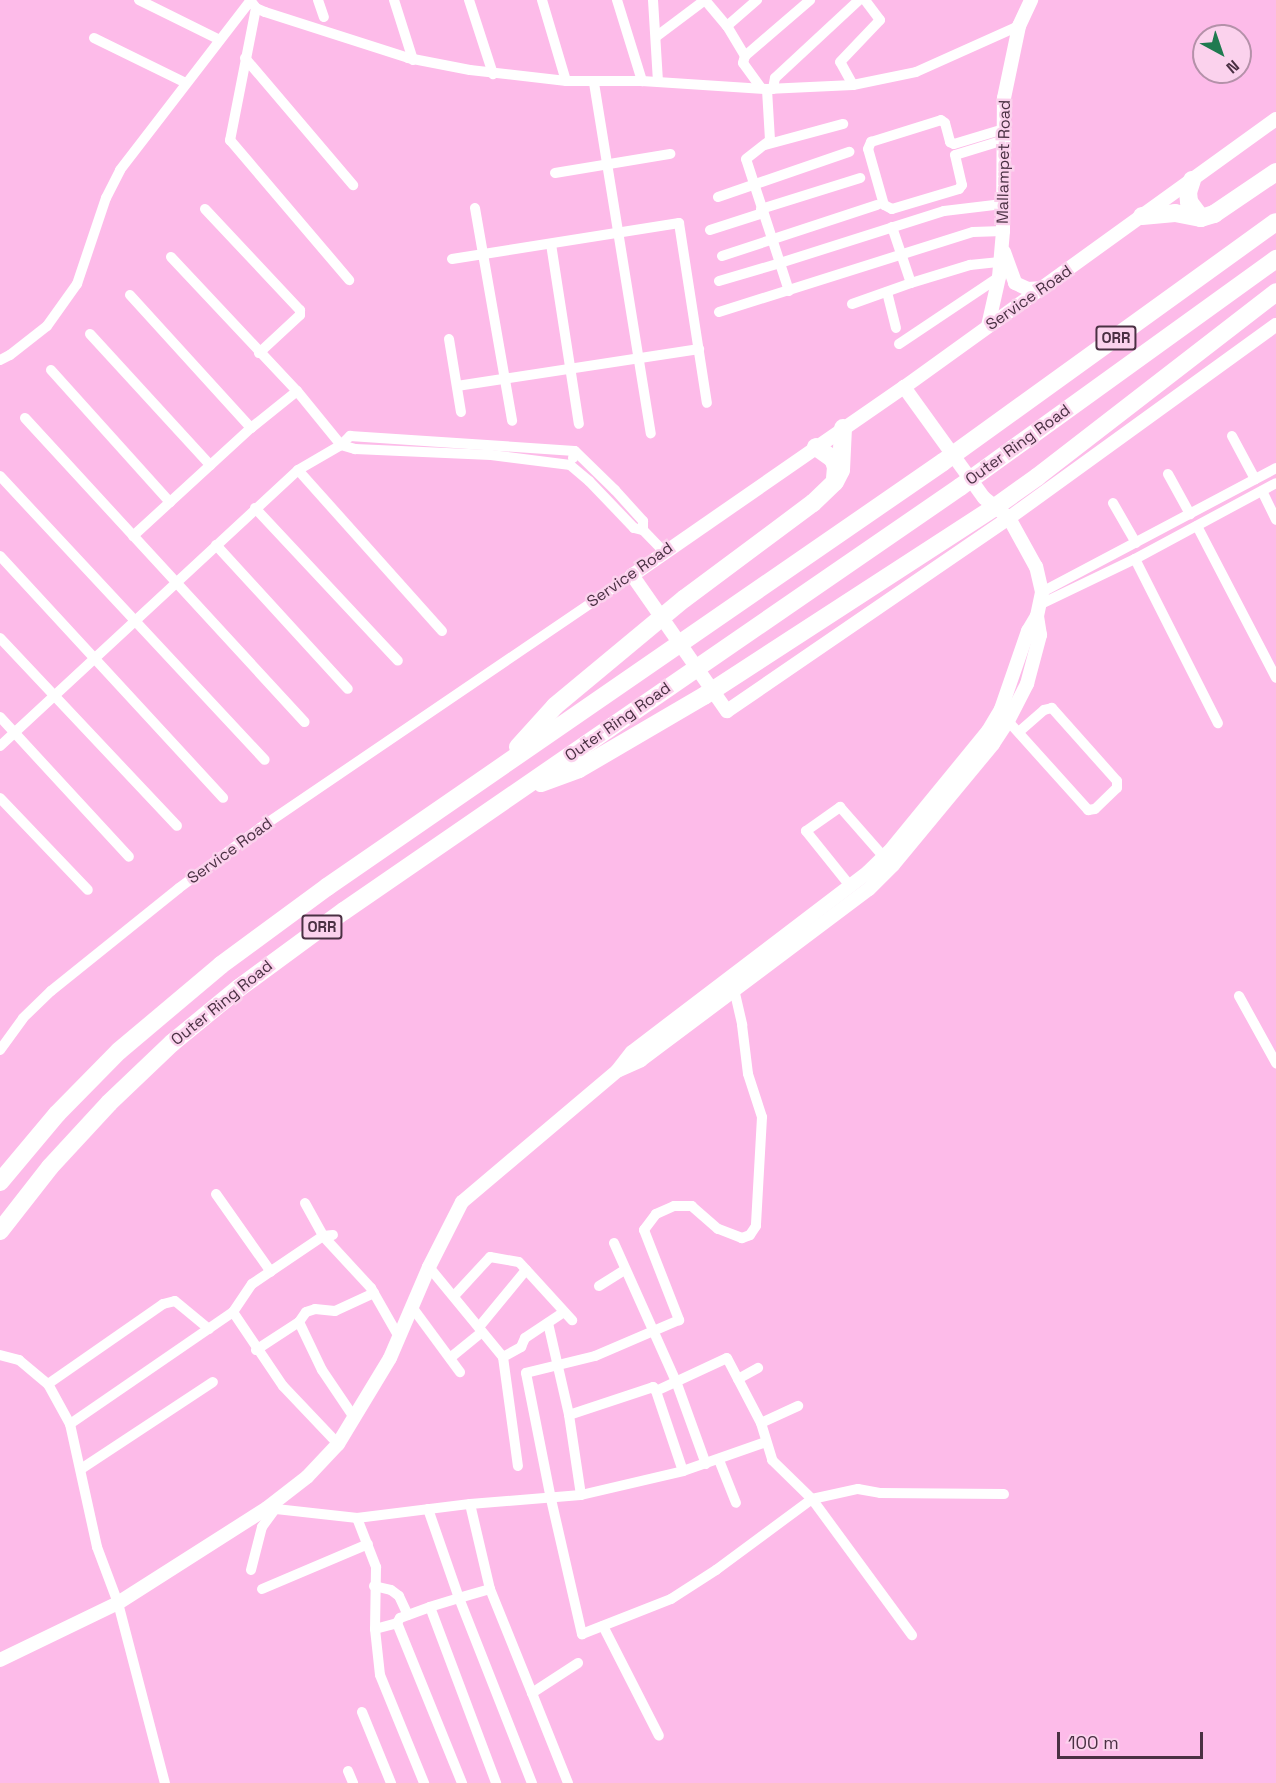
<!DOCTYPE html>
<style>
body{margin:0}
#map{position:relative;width:1276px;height:1783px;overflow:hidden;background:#fdbbe9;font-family:"Space Grotesk",sans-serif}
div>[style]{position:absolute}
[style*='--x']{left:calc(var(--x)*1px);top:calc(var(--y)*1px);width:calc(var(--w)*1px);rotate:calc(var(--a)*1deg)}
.minor>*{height:10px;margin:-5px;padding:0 5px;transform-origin:5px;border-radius:5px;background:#fff}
.secondary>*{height:14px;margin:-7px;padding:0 7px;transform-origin:7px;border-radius:7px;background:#fff}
.motorway>*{height:18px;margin:-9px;padding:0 9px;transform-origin:9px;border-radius:9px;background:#fff}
span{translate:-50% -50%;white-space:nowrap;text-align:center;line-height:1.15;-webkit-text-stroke:5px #fbd2ed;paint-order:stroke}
.shield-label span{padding:2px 4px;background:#fbd2ed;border:2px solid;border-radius:4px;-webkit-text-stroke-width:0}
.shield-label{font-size:15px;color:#4a3043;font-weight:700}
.street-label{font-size:16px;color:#4a3043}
.north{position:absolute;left:1192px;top:24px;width:60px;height:60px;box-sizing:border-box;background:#fbd2ed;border:2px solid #b491a9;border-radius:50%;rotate:140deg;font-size:16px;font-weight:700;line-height:24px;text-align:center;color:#4a3043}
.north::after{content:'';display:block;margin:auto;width:21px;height:27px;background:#1f7a50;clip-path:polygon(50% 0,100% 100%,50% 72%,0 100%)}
.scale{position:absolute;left:1057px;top:1732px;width:146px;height:27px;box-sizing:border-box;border:3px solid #4a3043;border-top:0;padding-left:8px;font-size:18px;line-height:21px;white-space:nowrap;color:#4a3043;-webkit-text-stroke:4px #fbd2ed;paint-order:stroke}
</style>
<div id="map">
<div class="minor">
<div style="--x:139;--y:0;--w:90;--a:26.3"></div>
<div style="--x:250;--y:0;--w:10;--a:53"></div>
<div style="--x:256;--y:8;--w:10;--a:24"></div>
<div style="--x:265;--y:12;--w:150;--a:17.8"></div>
<div style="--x:408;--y:58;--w:63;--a:11"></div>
<div style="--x:470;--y:70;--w:97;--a:6.5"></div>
<div style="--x:566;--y:81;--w:76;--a:0"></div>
<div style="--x:642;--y:81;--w:125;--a:3.7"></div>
<div style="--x:767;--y:89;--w:86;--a:-2.7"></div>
<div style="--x:853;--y:85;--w:64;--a:-11.7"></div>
<div style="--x:916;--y:72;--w:113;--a:-24.1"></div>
<div style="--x:318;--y:0;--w:18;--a:71"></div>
<div style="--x:394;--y:0;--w:63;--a:72.4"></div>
<div style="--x:469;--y:0;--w:78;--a:72"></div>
<div style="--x:542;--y:0;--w:84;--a:73.5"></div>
<div style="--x:617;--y:0;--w:85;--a:72.8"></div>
<div style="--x:653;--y:0;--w:82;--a:86.5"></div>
<div style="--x:256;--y:8;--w:135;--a:101.1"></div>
<div style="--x:230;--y:140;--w:184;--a:49.6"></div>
<div style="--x:727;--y:26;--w:40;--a:-41"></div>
<div style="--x:657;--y:36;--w:60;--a:-36.9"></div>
<div style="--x:705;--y:0;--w:34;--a:50"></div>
<div style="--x:727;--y:26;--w:35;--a:59"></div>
<div style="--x:745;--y:56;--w:7;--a:106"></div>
<div style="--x:743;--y:63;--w:31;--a:54"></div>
<div style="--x:94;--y:38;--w:102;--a:26.1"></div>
<div style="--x:745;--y:56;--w:86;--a:-40.7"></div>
<div style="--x:245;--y:58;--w:167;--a:49.6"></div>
<div style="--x:594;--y:83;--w:355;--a:80.8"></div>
<div style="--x:853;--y:85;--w:26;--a:-119"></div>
<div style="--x:840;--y:62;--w:58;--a:-46.4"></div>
<div style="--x:880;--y:20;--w:25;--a:-127"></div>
<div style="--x:773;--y:89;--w:11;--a:-80"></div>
<div style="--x:775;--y:78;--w:115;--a:-42.9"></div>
<div style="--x:1004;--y:140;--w:51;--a:163"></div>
<div style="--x:955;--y:155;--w:31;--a:77"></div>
<div style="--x:962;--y:185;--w:5;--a:127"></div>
<div style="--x:959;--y:189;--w:70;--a:163.4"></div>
<div style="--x:892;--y:209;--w:9;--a:-153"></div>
<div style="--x:884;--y:205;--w:58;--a:-105.9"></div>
<div style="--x:868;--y:149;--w:8;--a:-67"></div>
<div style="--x:871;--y:142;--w:73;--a:-17.4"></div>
<div style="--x:941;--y:120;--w:5;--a:37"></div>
<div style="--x:945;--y:123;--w:20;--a:75"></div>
<div style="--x:950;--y:142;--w:4;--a:27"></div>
<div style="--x:954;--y:144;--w:52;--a:-16.7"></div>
<div style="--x:765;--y:145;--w:81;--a:-15.1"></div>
<div style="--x:555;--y:173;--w:117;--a:-9.4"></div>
<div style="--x:718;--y:197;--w:139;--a:-19"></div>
<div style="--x:475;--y:208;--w:216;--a:80.1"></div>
<div style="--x:205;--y:209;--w:139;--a:46.8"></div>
<div style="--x:300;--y:310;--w:5;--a:90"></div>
<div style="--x:300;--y:315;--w:56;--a:137.2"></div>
<div style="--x:761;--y:209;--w:104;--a:-17.4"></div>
<div style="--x:892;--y:227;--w:59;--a:71.3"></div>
<div style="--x:911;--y:283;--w:62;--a:-17"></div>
<div style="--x:970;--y:265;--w:30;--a:-6"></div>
<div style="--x:710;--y:230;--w:56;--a:-17.8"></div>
<div style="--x:551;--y:244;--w:182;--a:81.2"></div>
<div style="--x:722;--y:256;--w:163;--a:-18.2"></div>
<div style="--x:171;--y:257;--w:184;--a:46.8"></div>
<div style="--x:297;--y:391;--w:70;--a:50.8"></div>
<div style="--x:341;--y:445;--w:15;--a:16"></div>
<div style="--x:355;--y:449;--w:136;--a:2.5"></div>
<div style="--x:491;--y:455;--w:80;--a:7.2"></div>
<div style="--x:570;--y:465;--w:25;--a:40"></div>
<div style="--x:589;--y:481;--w:65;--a:46.2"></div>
<div style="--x:634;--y:528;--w:9;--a:13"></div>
<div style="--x:643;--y:530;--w:29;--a:46"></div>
<div style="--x:452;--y:259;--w:230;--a:-9"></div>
<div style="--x:679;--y:223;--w:182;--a:81.2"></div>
<div style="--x:719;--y:281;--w:64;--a:-16.4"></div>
<div style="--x:780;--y:263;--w:109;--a:-108.1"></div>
<div style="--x:746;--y:159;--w:31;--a:-38"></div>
<div style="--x:770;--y:140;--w:51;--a:-93.4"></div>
<div style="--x:789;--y:291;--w:29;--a:-108"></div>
<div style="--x:780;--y:263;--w:172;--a:-17.6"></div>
<div style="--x:944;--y:211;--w:59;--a:-6.8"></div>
<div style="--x:887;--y:292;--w:37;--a:76"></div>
<div style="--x:130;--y:295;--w:180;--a:47.7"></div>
<div style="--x:852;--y:304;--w:63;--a:-19.6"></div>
<div style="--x:719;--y:312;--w:266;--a:-17.5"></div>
<div style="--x:973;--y:232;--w:30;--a:-2"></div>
<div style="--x:90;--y:334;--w:178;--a:47.5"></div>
<div style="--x:449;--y:339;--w:74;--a:80.7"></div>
<div style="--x:899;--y:344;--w:120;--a:-33.8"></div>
<div style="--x:0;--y:360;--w:11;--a:-27"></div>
<div style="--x:10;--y:355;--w:47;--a:-38.1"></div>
<div style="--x:47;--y:326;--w:52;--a:-54.5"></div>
<div style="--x:77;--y:284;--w:91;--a:-71.4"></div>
<div style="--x:106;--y:198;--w:31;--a:-63"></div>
<div style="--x:120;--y:170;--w:215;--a:-52.4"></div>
<div style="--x:51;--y:370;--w:178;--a:48"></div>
<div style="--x:457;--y:386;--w:245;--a:-8.7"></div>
<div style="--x:25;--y:418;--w:413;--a:47.4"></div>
<div style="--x:1232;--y:436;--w:49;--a:61.9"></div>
<div style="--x:573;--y:458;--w:7;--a:-74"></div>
<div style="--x:575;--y:451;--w:56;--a:44.3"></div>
<div style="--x:615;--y:490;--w:42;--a:47.9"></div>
<div style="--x:643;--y:521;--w:9;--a:90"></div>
<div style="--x:298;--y:470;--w:216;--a:48.2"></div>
<div style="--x:1168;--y:474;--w:46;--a:61.2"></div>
<div style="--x:0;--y:476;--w:388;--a:47"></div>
<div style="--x:1262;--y:491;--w:32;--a:64"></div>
<div style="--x:1113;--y:503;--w:46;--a:60.1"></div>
<div style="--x:255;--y:508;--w:209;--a:46.9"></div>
<div style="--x:1197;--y:526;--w:171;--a:62.5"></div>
<div style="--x:133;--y:536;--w:160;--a:-42.5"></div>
<div style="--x:251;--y:428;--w:59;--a:-38.8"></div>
<div style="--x:216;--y:545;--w:195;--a:47.5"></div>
<div style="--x:0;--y:556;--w:329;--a:47.3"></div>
<div style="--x:1135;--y:559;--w:184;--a:63.2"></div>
<div style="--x:1042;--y:592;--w:265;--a:-27.9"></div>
<div style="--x:1041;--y:604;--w:104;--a:-25.6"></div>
<div style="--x:1135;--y:559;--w:160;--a:-28.3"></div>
<div style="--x:0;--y:638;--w:258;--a:46.7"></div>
<div style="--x:0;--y:717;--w:190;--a:47.3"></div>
<div style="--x:1008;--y:721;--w:120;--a:48"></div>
<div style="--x:1088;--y:810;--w:7;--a:-8"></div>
<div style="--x:1095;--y:809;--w:30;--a:-44"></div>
<div style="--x:1117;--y:788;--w:7;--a:-90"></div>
<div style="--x:1117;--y:781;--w:98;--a:-131.7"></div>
<div style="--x:1052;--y:708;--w:8;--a:166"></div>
<div style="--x:1044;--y:710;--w:33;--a:139"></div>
<div style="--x:0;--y:746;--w:406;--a:-42.8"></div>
<div style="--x:298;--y:470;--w:50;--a:-30.2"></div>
<div style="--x:341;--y:445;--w:13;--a:-45"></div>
<div style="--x:350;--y:436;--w:225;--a:3.8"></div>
<div style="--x:0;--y:798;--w:127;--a:46.3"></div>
<div style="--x:851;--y:887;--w:72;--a:-128.8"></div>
<div style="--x:806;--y:831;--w:42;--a:-35.2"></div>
<div style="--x:840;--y:807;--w:67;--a:48.7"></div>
<div style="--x:734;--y:989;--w:37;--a:77"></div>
<div style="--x:742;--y:1025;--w:49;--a:83"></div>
<div style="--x:748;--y:1074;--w:45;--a:72"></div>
<div style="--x:762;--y:1117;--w:109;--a:93.2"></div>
<div style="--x:756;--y:1226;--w:11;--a:124"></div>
<div style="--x:750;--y:1235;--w:9;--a:159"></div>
<div style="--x:742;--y:1238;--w:26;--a:-159"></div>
<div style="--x:718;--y:1229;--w:35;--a:-139"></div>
<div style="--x:692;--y:1206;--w:18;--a:180"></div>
<div style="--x:674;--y:1206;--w:20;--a:156"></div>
<div style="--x:656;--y:1214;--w:20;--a:127"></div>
<div style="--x:644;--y:1230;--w:97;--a:68.7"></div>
<div style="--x:679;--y:1320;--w:91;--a:156.8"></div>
<div style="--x:595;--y:1356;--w:71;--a:166.2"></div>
<div style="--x:526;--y:1373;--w:128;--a:78.8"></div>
<div style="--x:551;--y:1499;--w:139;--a:77.1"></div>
<div style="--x:582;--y:1634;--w:96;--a:-21.5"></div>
<div style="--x:671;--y:1599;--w:54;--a:-32.8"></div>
<div style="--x:716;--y:1570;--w:119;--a:-36.5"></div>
<div style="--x:812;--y:1499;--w:169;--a:53.7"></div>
<div style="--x:1239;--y:996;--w:77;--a:61.1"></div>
<div style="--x:0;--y:1050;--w:39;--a:-54"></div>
<div style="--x:23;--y:1018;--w:39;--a:-44"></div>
<div style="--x:51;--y:991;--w:164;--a:-38.8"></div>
<div style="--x:179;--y:888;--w:101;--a:-36.5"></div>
<div style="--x:260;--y:828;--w:450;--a:-34.2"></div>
<div style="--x:216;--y:1194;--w:95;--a:54.8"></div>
<div style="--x:305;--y:1203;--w:38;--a:61"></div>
<div style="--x:323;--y:1236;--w:71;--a:47.3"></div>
<div style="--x:371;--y:1288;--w:56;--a:60.3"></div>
<div style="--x:614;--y:1243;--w:154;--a:65.9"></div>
<div style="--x:677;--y:1384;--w:85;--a:70.1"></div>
<div style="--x:429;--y:1267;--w:117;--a:50.6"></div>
<div style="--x:503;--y:1357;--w:110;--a:82.2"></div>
<div style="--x:599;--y:1286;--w:31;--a:-32"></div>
<div style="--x:454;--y:1296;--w:53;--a:-47.3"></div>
<div style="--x:490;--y:1257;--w:29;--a:10"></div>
<div style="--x:519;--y:1262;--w:79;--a:47.6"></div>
<div style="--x:412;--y:1307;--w:81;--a:53.6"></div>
<div style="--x:233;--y:1312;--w:89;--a:56"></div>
<div style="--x:283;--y:1386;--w:80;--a:46.5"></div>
<div style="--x:299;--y:1322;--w:53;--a:64.4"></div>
<div style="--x:322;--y:1370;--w:59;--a:56"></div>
<div style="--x:548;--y:1323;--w:94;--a:77.1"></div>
<div style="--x:569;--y:1415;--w:81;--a:81.5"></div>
<div style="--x:479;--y:1327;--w:74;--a:-50.5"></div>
<div style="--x:256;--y:1350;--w:51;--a:-33.1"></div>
<div style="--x:299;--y:1322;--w:12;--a:-55"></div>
<div style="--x:306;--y:1312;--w:9;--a:-18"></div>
<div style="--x:315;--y:1309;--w:20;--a:6"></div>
<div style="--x:335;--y:1311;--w:43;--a:-24.8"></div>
<div style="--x:0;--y:1355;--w:20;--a:15"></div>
<div style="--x:19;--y:1360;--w:38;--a:40"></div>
<div style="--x:48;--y:1384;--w:46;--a:61.2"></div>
<div style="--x:70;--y:1424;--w:126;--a:77.6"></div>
<div style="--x:97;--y:1547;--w:60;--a:69.4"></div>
<div style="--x:118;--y:1603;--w:186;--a:75.4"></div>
<div style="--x:503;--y:1357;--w:21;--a:-29"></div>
<div style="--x:521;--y:1347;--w:10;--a:-66"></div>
<div style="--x:525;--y:1338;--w:47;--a:-33.7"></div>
<div style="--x:450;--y:1358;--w:41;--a:-39.1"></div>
<div style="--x:738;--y:1379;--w:23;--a:-29"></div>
<div style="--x:48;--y:1384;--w:140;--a:-34.8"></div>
<div style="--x:163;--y:1304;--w:12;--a:-14"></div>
<div style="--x:175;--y:1301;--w:44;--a:39.5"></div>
<div style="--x:656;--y:1391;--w:84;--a:71.4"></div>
<div style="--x:569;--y:1415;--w:89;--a:-18.4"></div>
<div style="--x:653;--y:1387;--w:5;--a:53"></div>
<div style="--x:656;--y:1391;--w:78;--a:-24.9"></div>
<div style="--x:727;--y:1358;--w:73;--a:62.4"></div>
<div style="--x:761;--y:1423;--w:39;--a:73"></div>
<div style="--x:772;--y:1460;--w:56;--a:44.3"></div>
<div style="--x:812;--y:1499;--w:47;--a:-12.3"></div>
<div style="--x:858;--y:1489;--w:22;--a:10"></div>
<div style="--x:880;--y:1493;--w:124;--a:0.5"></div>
<div style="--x:761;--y:1423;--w:41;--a:-24.7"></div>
<div style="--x:70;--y:1424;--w:198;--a:-34.5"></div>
<div style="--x:233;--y:1312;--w:34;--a:-56"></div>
<div style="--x:252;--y:1284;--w:86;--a:-34.1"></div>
<div style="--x:323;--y:1236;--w:10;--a:-6"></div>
<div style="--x:719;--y:1460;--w:46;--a:68.4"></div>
<div style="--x:81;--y:1469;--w:158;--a:-33.4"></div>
<div style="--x:470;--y:1504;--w:87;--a:76.8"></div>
<div style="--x:490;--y:1589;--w:112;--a:68"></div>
<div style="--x:532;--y:1693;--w:55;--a:-33.1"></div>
<div style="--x:267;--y:1508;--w:91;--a:6.3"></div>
<div style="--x:357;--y:1518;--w:114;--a:-7.1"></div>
<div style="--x:470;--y:1504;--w:111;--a:-4.6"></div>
<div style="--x:581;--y:1495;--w:105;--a:-13.2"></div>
<div style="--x:683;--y:1471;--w:88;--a:-19.3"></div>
<div style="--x:428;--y:1509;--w:94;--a:70.8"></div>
<div style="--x:459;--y:1598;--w:30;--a:163"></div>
<div style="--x:430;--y:1607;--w:188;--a:69.4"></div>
<div style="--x:357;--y:1518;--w:53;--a:68.8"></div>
<div style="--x:376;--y:1567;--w:62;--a:90.9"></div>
<div style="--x:375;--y:1629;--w:46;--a:83.8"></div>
<div style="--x:380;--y:1675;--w:117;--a:67.8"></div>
<div style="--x:251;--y:1570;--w:44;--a:-75.7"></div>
<div style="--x:262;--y:1527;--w:22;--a:-54"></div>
<div style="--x:374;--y:1586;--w:17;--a:13"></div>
<div style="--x:391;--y:1590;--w:10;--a:37"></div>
<div style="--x:399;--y:1596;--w:21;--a:65"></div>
<div style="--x:262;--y:1589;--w:115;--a:-23"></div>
<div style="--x:490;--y:1589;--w:32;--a:164"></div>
<div style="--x:459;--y:1598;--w:199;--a:68.5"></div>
<div style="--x:430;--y:1607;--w:32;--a:160"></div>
<div style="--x:400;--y:1618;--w:6;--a:121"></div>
<div style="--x:397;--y:1623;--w:173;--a:67.9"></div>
<div style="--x:603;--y:1626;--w:123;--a:63"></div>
<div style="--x:375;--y:1629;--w:23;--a:-15"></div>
<div style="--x:532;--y:1693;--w:97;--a:68.2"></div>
<div style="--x:362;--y:1712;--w:77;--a:67.8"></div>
<div style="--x:348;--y:1771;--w:13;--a:67"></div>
</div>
<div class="secondary">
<div style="--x:1276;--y:119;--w:458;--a:144.2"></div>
<div style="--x:904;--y:387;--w:331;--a:145.3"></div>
<div style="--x:632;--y:575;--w:166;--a:55.1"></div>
<div style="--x:727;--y:711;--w:342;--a:-34.4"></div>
<div style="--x:1009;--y:518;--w:329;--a:-35.9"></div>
<div style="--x:1004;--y:252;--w:33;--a:70"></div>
<div style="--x:1015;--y:283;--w:14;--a:25"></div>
<div style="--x:1028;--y:289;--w:15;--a:-4"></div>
<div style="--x:988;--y:326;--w:50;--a:-77.3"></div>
<div style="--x:999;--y:277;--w:46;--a:-85"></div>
<div style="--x:1003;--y:231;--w:133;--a:-89.6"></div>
<div style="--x:1004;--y:98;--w:74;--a:-78.2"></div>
<div style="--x:1019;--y:26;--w:29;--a:-65"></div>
<div style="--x:619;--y:1070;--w:24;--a:-24"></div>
<div style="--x:641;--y:1060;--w:285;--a:-36.9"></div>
<div style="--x:869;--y:889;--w:34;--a:-45"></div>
<div style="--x:893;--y:865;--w:157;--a:-50.4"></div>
<div style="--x:993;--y:744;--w:27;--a:-57"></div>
<div style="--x:1008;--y:721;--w:42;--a:-62.8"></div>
<div style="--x:1027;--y:684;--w:51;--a:-75.1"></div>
<div style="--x:1040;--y:635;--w:19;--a:-99"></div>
<div style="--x:0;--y:1660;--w:131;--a:-25.8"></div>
<div style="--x:118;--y:1603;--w:177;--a:-32.5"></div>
<div style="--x:267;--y:1508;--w:51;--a:-37.8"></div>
<div style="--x:307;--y:1477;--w:45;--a:-46.8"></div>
<div style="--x:338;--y:1444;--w:100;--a:-58.8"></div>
<div style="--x:390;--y:1358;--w:99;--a:-66.8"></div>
<div style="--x:429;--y:1267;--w:73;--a:-63.1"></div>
<div style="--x:462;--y:1202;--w:203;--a:-40.2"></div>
<div style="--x:617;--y:1071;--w:24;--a:-52"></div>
<div style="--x:632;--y:1052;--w:297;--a:-37.3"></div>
<div style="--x:868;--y:872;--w:29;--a:-44"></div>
<div style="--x:889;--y:852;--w:156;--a:-50.7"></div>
<div style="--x:988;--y:731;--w:26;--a:-59"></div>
<div style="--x:1001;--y:709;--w:83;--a:-70.9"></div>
<div style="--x:1028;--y:631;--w:17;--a:-59"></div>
<div style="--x:1037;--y:616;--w:25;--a:-78"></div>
<div style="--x:1042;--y:592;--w:26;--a:-103"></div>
<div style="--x:1036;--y:567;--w:56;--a:-118.9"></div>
<div style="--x:1009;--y:518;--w:32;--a:-141"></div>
<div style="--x:984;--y:498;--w:137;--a:-125.8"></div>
</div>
<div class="motorway">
<div style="--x:1192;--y:180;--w:13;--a:108"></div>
<div style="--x:1188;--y:192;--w:10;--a:84"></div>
<div style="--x:1189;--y:202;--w:20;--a:53"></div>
<div style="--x:1142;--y:216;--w:33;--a:-5"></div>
<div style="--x:1175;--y:213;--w:26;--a:11"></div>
<div style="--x:1201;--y:218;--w:14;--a:-17"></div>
<div style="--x:1214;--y:214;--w:75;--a:-34.1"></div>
<div style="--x:816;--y:447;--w:21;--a:35"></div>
<div style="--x:833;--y:459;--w:9;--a:69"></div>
<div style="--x:836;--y:467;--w:11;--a:95"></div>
<div style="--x:518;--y:747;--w:55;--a:-47.9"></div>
<div style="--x:555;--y:706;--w:168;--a:-39.7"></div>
<div style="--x:684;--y:599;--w:161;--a:-36.7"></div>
<div style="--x:813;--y:503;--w:30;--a:-44"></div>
<div style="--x:835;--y:482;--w:13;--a:-63"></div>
<div style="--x:841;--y:470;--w:42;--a:-87.3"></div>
<div style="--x:541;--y:783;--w:40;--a:-20.2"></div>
<div style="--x:579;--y:769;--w:145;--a:-30.3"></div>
<div style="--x:704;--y:696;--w:347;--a:-33"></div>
<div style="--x:995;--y:507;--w:52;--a:-35.5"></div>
<div style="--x:1037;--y:477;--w:302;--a:-37.7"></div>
<div style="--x:0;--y:1182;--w:89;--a:-50"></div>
<div style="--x:57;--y:1114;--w:88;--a:-45.5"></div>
<div style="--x:119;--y:1051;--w:133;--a:-40.1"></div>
<div style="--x:221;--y:965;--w:132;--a:-36.3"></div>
<div style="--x:327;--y:887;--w:748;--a:-34.6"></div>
<div style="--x:943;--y:462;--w:410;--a:-35.8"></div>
<div style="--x:0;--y:1231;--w:81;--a:-52"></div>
<div style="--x:50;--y:1167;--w:87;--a:-47.3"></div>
<div style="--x:109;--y:1103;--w:87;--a:-43.6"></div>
<div style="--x:172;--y:1043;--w:87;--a:-39.4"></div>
<div style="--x:239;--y:988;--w:130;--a:-36.3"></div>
<div style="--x:344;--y:911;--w:748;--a:-34.54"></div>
<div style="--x:960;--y:487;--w:390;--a:-35.8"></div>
</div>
<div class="shield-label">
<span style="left:1116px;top:338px">ORR</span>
<span style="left:322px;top:927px">ORR</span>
</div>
<div class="street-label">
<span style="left:1004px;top:162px;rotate:-89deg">Mallampet Road</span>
<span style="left:1029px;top:298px;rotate:-35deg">Service Road</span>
<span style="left:1018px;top:445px;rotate:-36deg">Outer Ring Road</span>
<span style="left:630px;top:575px;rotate:-35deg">Service Road</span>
<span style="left:618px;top:722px;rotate:-35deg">Outer Ring Road</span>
<span style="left:230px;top:851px;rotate:-36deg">Service Road</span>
<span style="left:222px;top:1003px;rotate:-39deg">Outer Ring Road</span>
</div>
<div class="north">N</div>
<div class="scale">100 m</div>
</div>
